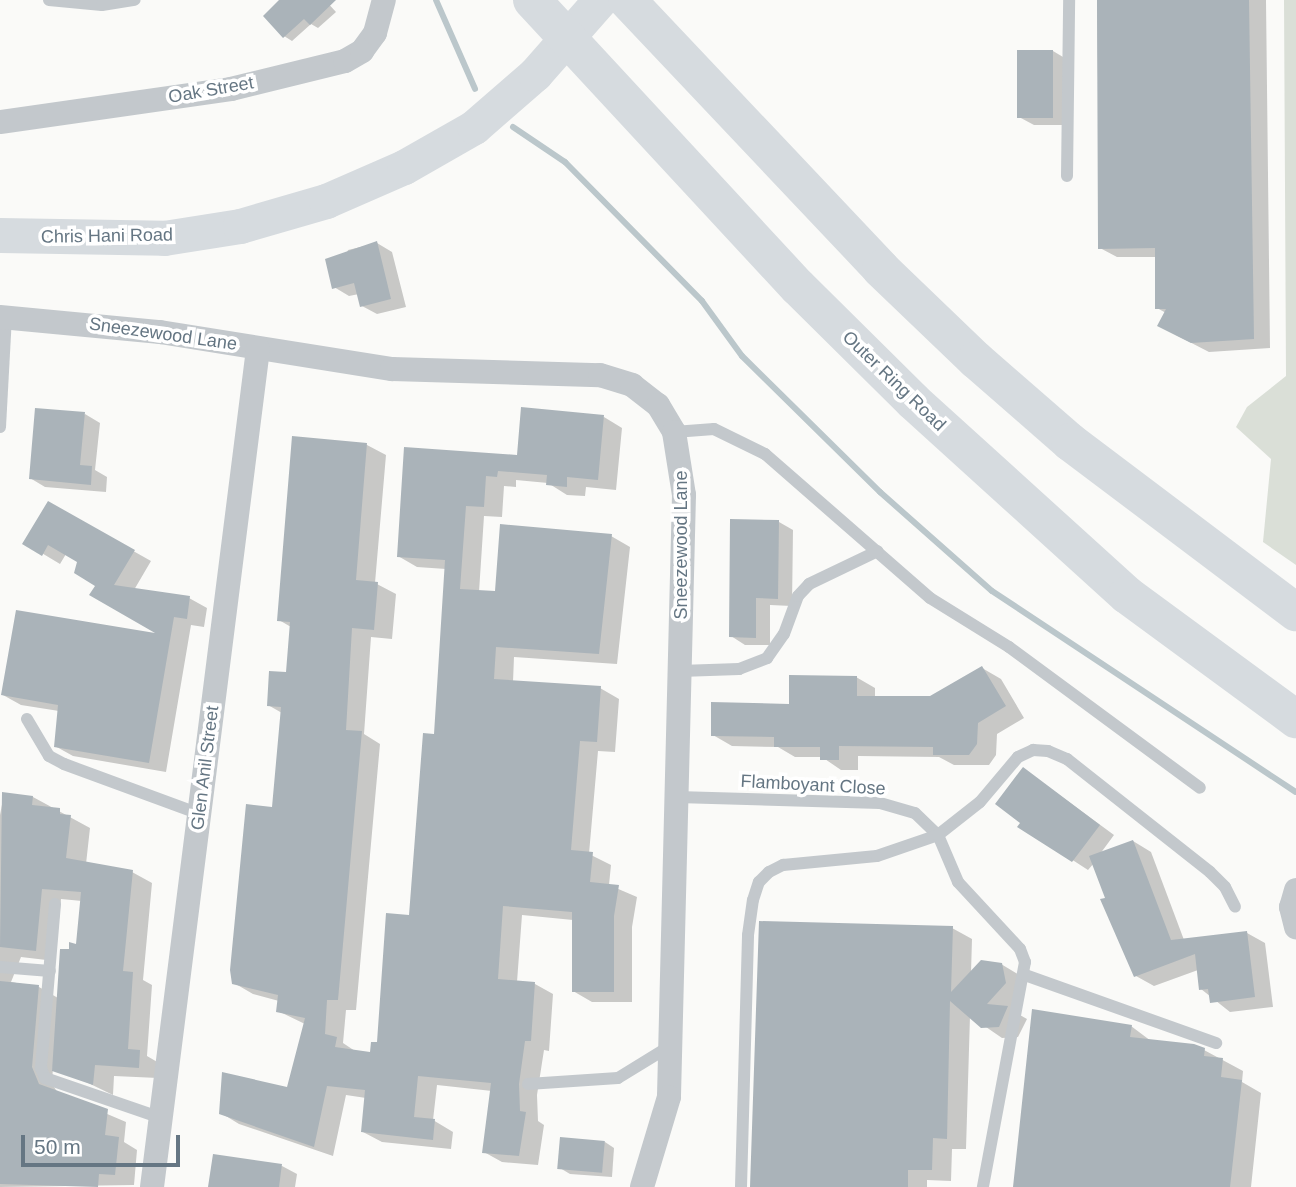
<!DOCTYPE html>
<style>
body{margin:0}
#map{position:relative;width:1296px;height:1187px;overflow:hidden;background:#fafaf8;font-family:Helvetica,sans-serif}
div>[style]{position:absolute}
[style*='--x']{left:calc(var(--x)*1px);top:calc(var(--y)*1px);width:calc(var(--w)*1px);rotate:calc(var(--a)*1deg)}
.green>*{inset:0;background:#dadfd7}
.shadow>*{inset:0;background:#0003}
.stream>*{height:6px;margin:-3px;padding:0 3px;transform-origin:3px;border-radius:3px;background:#bbc7cb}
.building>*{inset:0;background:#aab3b9;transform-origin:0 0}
.lane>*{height:12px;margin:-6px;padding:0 6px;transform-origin:6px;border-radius:6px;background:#c3c8cc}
.street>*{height:24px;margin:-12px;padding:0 12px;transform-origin:12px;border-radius:12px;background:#c3c8cc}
.secondary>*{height:35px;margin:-17.5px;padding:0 17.5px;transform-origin:17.5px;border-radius:17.5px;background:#d6dbdf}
.highway>*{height:38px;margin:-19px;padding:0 19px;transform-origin:19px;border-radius:19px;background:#d6dbdf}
span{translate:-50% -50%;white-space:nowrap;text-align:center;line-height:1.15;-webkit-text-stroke:7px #fff;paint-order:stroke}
.street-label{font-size:18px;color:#657683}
.scale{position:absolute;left:21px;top:1135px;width:159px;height:32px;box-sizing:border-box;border:4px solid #657683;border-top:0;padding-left:9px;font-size:21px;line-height:24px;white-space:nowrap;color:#657683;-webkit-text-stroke:5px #fff;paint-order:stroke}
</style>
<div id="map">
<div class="green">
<div style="clip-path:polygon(1284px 0,1296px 0,1296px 565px,1263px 542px,1271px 459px,1236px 427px,1247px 407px,1286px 376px)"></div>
</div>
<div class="shadow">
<div style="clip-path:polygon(280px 0,325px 0,336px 12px,318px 28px,311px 24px,292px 41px,284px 36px)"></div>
<div style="clip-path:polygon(1097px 0,1266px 0,1270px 348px,1209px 352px,1176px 335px,1166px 313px,1157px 308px,1157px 257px,1117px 257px,1100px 248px)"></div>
<div style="clip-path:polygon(1053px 51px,1068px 60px,1069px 125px,1034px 125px,1019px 117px)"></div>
<div style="clip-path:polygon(377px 243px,392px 252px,406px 307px,377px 314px,362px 306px,359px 294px,349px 296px,334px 287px,348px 250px)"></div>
<div style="clip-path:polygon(85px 414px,100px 423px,95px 470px,107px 477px,106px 492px,45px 487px,30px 478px)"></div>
<div style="clip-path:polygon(604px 417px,622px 428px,616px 490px,586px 487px,585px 496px,567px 495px,548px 483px,516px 480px,516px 487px,504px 486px,502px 517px,484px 516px,479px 592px,496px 593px,611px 536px,630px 547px,617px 664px,514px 657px,513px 682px,600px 688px,619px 699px,615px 752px,598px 751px,589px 854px,611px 865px,609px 885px,637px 897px,632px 927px,632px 1002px,592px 1002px,573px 991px,573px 920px,522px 915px,517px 982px,535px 984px,553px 994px,549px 1051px,544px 1050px,537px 1095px,538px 1121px,544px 1125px,538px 1165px,502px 1162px,484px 1152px,492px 1091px,437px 1085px,433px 1120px,453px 1132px,451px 1149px,382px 1142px,363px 1132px,366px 1098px,346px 1095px,333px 1156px,239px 1124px,221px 1113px,289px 1089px,305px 1024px,278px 1011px,279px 1001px,253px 994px,234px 983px,274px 809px,282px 713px,268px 705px,288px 674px,291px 627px,279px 620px,294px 438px,367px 445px,386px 455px,375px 583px,396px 594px,392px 639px,371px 637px,364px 734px,380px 744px,356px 1010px,346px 1010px,343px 1043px,355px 1051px,371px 1054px,378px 1044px,410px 917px,435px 736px,446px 569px,417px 567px,398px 556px,405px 449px,518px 457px)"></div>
<div style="clip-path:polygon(48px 503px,151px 561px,134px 590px,189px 598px,207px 608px,204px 627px,191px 625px,166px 772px,73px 756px,55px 746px,59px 711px,21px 705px,3px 695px,163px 636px,97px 585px,79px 561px,66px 554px,60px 564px,25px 543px)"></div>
<div style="clip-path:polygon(779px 522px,793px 530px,792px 606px,770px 605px,770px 645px,745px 645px,731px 636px)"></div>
<div style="clip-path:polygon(982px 668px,1001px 679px,1024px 718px,997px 734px,996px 755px,989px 765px,954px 765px,939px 757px,858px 756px,858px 770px,841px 770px,822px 757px,795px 757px,778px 747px,732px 746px,713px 735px,856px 677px,875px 688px,875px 698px,930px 698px)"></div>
<div style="clip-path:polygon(1024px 769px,1114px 835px,1100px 854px,1133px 841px,1151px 852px,1184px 940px,1247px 933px,1265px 943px,1273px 1007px,1230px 1012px,1201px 989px,1198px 970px,1154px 986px,1136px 976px,1094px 863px,1088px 870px,1020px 826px)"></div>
<div style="clip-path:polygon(evenodd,4px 794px,33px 797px,90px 828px,86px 864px,132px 872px,152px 883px,143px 980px,152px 985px,147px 1056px,159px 1063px,158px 1078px,114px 1076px,113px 1095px,53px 1066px,52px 1084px,58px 1093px,126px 1122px,124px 1142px,137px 1150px,134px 1185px,0 1187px,0 815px,4px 794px,61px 899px,82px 901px,77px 946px,70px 951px,58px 998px,39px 987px,11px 982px,21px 957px,55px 961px,61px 899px)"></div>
<div style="clip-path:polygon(952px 928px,972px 939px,971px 973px,1001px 964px,1021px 976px,1011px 1010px,1027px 1019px,1018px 1037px,1002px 1038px,970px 1016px,966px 1149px,952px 1149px,951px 1181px,927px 1180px,927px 1187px,752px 1187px)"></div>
<div style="clip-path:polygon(1131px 1026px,1151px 1041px,1204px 1050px,1243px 1071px,1242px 1082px,1261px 1093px,1251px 1187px,1014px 1187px)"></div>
<div style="clip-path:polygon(605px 1142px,614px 1148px,612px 1177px,570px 1174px,560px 1168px)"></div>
<div style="clip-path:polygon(282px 1166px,297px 1174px,295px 1187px,210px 1187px)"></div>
</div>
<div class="stream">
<div style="--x:436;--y:0;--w:97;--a:66.3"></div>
<div style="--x:513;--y:127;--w:63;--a:33.9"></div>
<div style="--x:565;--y:162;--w:195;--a:45.4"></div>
<div style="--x:702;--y:301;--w:68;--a:54"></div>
<div style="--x:742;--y:356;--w:194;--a:44.6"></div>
<div style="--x:880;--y:492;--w:149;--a:41.5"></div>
<div style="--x:992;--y:591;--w:364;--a:33.5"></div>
</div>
<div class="building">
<div style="clip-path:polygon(279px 0,336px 0,310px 25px,304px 19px,283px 38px,263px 16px)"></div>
<div style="clip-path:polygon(1097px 0,1249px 0,1254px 339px,1191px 343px,1157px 326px,1166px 309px,1155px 309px,1155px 248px,1098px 249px)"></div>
<div style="left:1017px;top:50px;width:36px;height:68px"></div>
<div style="clip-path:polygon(377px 241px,391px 299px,360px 307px,354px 283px,332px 289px,325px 259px)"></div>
<div style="clip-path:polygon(521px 407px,604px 415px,598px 480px,567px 477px,567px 487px,546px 485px,547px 475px,498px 471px,497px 477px,486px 476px,484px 507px,466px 506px,460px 589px,495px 591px,500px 524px,612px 534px,599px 654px,496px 647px,494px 679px,601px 686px,597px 742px,580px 741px,571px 850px,593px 852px,590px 882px,619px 885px,614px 916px,614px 992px,572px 992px,572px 912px,503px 906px,498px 979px,535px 982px,531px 1041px,525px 1041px,519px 1084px,520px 1111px,526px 1112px,519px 1156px,482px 1153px,491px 1083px,418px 1076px,414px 1117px,435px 1119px,433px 1140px,361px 1132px,365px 1090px,327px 1086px,314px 1147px,219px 1114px,222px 1072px,287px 1087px,305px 1018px,276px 1012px,278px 995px,232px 984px,230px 970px,246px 804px,272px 807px,281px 707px,267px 706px,269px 671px,286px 672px,290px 622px,277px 621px,292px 436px,367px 443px,356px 580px,378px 582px,374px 630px,352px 628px,346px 730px,362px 731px,338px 1000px,327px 1000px,325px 1034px,337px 1037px,335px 1047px,370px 1052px,371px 1042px,377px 1042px,386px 913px,409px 915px,423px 733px,434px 734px,445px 560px,397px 557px,404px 447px,517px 455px)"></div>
<div style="clip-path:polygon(35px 408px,85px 412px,80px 465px,92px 466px,91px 485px,29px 479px)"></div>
<div style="clip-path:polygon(48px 501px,135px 550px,114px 585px,190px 596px,187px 619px,174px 617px,149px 763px,54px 747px,58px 705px,1px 695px,16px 610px,155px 633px,89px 595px,95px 586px,74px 573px,77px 562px,48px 545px,42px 556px,22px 544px)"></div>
<div style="clip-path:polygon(730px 519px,779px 520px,778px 599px,756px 598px,756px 638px,729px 637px)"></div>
<div style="clip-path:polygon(982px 666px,1006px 706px,978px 723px,977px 744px,969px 755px,933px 755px,933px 747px,839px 746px,839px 760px,820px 760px,820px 747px,774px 747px,774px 737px,711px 736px,711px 702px,789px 704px,789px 675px,857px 676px,857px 696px,930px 696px)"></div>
<div style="clip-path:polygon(1023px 767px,1100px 825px,1072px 862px,1017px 827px,1020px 823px,995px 804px)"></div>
<div style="clip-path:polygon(2px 792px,33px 796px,32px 805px,60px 808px,60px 814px,71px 815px,66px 858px,133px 870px,123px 971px,133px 972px,128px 1049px,140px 1050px,139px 1068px,95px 1065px,93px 1085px,52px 1071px,60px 949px,69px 949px,69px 942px,76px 944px,81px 892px,42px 889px,36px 951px,0 947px)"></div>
<div style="clip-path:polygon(1133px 840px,1171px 940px,1247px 931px,1255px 997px,1210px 1003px,1208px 989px,1199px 990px,1195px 954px,1134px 977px,1100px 899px,1105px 898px,1089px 856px)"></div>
<div style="clip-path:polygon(759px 921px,953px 926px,951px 992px,981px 960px,1002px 963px,1006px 983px,987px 1004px,1008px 1006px,999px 1027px,981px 1028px,950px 1001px,947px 1139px,933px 1138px,932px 1170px,908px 1170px,908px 1187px,750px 1187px)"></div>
<div style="clip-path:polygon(0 981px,39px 985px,32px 1067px,39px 1084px,108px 1109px,105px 1135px,119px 1137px,115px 1175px,99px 1174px,98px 1187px,0 1184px)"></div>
<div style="clip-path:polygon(1032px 1009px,1132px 1025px,1130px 1037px,1194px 1044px,1205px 1048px,1204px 1056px,1223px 1058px,1221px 1077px,1242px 1080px,1230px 1187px,1013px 1187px)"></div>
<div style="left:560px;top:1137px;width:45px;height:32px;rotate:5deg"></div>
<div style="clip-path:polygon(213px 1154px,282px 1164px,279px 1187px,208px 1187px)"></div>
</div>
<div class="lane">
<div style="--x:49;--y:0;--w:53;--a:5.4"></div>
<div style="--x:102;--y:5;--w:33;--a:-9"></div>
<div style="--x:1067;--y:176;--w:176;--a:-89.3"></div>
<div style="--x:0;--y:427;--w:110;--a:-86.9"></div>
<div style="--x:674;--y:432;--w:40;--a:-4.3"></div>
<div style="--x:714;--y:429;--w:57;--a:26.1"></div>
<div style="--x:765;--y:454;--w:219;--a:41.1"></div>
<div style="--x:930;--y:598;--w:93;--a:31.8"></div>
<div style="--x:1009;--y:647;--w:237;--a:36.4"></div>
<div style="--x:680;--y:671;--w:59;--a:-1.9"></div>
<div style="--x:739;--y:669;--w:30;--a:-21"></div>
<div style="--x:767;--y:658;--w:29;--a:-55"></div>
<div style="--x:784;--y:634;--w:40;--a:-69.8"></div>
<div style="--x:798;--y:596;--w:16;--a:-47"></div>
<div style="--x:809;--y:584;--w:76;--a:-25.6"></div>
<div style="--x:27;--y:719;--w:43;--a:59.3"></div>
<div style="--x:49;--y:756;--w:17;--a:28"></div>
<div style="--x:64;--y:764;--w:145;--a:20.2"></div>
<div style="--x:677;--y:797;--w:203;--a:1.7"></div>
<div style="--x:880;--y:803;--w:36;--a:16"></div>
<div style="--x:915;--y:813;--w:32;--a:44"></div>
<div style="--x:938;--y:835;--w:51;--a:66.9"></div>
<div style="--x:958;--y:882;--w:91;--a:47.2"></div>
<div style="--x:1020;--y:949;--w:14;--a:69"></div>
<div style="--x:1025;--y:962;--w:229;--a:100.6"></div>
<div style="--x:55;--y:904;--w:165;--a:94.9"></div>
<div style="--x:41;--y:1068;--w:11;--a:68"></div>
<div style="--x:45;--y:1078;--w:123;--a:19"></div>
<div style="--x:0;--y:967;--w:50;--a:4.6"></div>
<div style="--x:1025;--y:975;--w:203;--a:19.6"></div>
<div style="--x:528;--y:1084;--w:90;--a:-3.8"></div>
<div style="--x:618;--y:1078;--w:61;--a:-31.6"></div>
<div style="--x:741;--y:1187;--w:252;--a:-88.4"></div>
<div style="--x:748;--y:935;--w:35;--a:-82"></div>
<div style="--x:753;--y:900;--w:19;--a:-72"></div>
<div style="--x:759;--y:882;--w:14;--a:-45"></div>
<div style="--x:769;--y:872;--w:16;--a:-27"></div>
<div style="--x:783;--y:865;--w:94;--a:-5.5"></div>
<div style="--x:877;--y:856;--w:65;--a:-19"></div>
<div style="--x:938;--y:835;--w:53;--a:-38.2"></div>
<div style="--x:980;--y:802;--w:59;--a:-49.8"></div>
<div style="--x:1018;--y:757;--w:17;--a:-25"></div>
<div style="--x:1033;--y:750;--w:15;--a:4"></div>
<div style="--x:1048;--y:751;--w:21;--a:23"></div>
<div style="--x:1067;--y:759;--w:182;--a:38.3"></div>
<div style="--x:1210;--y:872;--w:21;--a:45"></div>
<div style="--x:1225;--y:887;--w:22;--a:63"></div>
</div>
<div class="street">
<div style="--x:0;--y:122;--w:233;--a:-8.1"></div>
<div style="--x:231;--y:89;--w:117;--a:-13.8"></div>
<div style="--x:345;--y:61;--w:20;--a:-30"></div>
<div style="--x:362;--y:51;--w:22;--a:-54"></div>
<div style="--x:375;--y:33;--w:34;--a:-75"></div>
<div style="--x:0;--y:317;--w:161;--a:5.4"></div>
<div style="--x:160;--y:332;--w:235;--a:9.1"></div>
<div style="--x:392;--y:369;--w:208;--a:1.7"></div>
<div style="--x:600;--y:375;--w:34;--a:17"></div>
<div style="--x:632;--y:385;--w:33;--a:38"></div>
<div style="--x:658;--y:405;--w:31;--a:59"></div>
<div style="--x:674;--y:432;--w:64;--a:81"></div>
<div style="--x:684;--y:495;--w:602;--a:91.43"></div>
<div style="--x:669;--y:1097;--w:94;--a:106.7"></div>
<div style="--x:1296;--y:890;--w:18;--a:106"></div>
<div style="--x:1291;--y:907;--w:21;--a:76"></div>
<div style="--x:152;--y:1187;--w:845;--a:-82.79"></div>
</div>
<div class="secondary">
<div style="--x:0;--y:235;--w:164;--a:1"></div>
<div style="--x:164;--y:238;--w:77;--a:-9"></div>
<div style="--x:240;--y:226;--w:90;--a:-16.2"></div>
<div style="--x:326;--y:201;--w:85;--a:-23.6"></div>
<div style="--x:404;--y:167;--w:81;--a:-29.7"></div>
<div style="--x:474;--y:127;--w:81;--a:-41"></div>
<div style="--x:535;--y:74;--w:98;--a:-48.7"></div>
</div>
<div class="highway">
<div style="--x:532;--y:0;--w:391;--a:47.2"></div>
<div style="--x:798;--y:287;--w:162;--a:44.7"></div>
<div style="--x:913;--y:401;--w:289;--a:42.2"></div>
<div style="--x:1127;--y:595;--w:210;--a:36.3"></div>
<div style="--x:627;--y:0;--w:370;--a:46.6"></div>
<div style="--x:881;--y:269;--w:132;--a:43.8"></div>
<div style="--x:976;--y:360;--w:125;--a:41.1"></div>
<div style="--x:1070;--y:442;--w:283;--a:37"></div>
</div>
<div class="street-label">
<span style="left:211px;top:90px;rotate:-10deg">Oak Street</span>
<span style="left:107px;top:236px;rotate:-1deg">Chris Hani Road</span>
<span style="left:163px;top:334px;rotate:8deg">Sneezewood Lane</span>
<span style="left:894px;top:381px;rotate:44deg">Outer Ring Road</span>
<span style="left:681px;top:545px;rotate:-90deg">Sneezewood Lane</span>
<span style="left:205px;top:768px;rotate:-83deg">Glen Anil Street</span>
<span style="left:813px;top:785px;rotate:3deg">Flamboyant Close</span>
</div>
<div class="scale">50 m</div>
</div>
